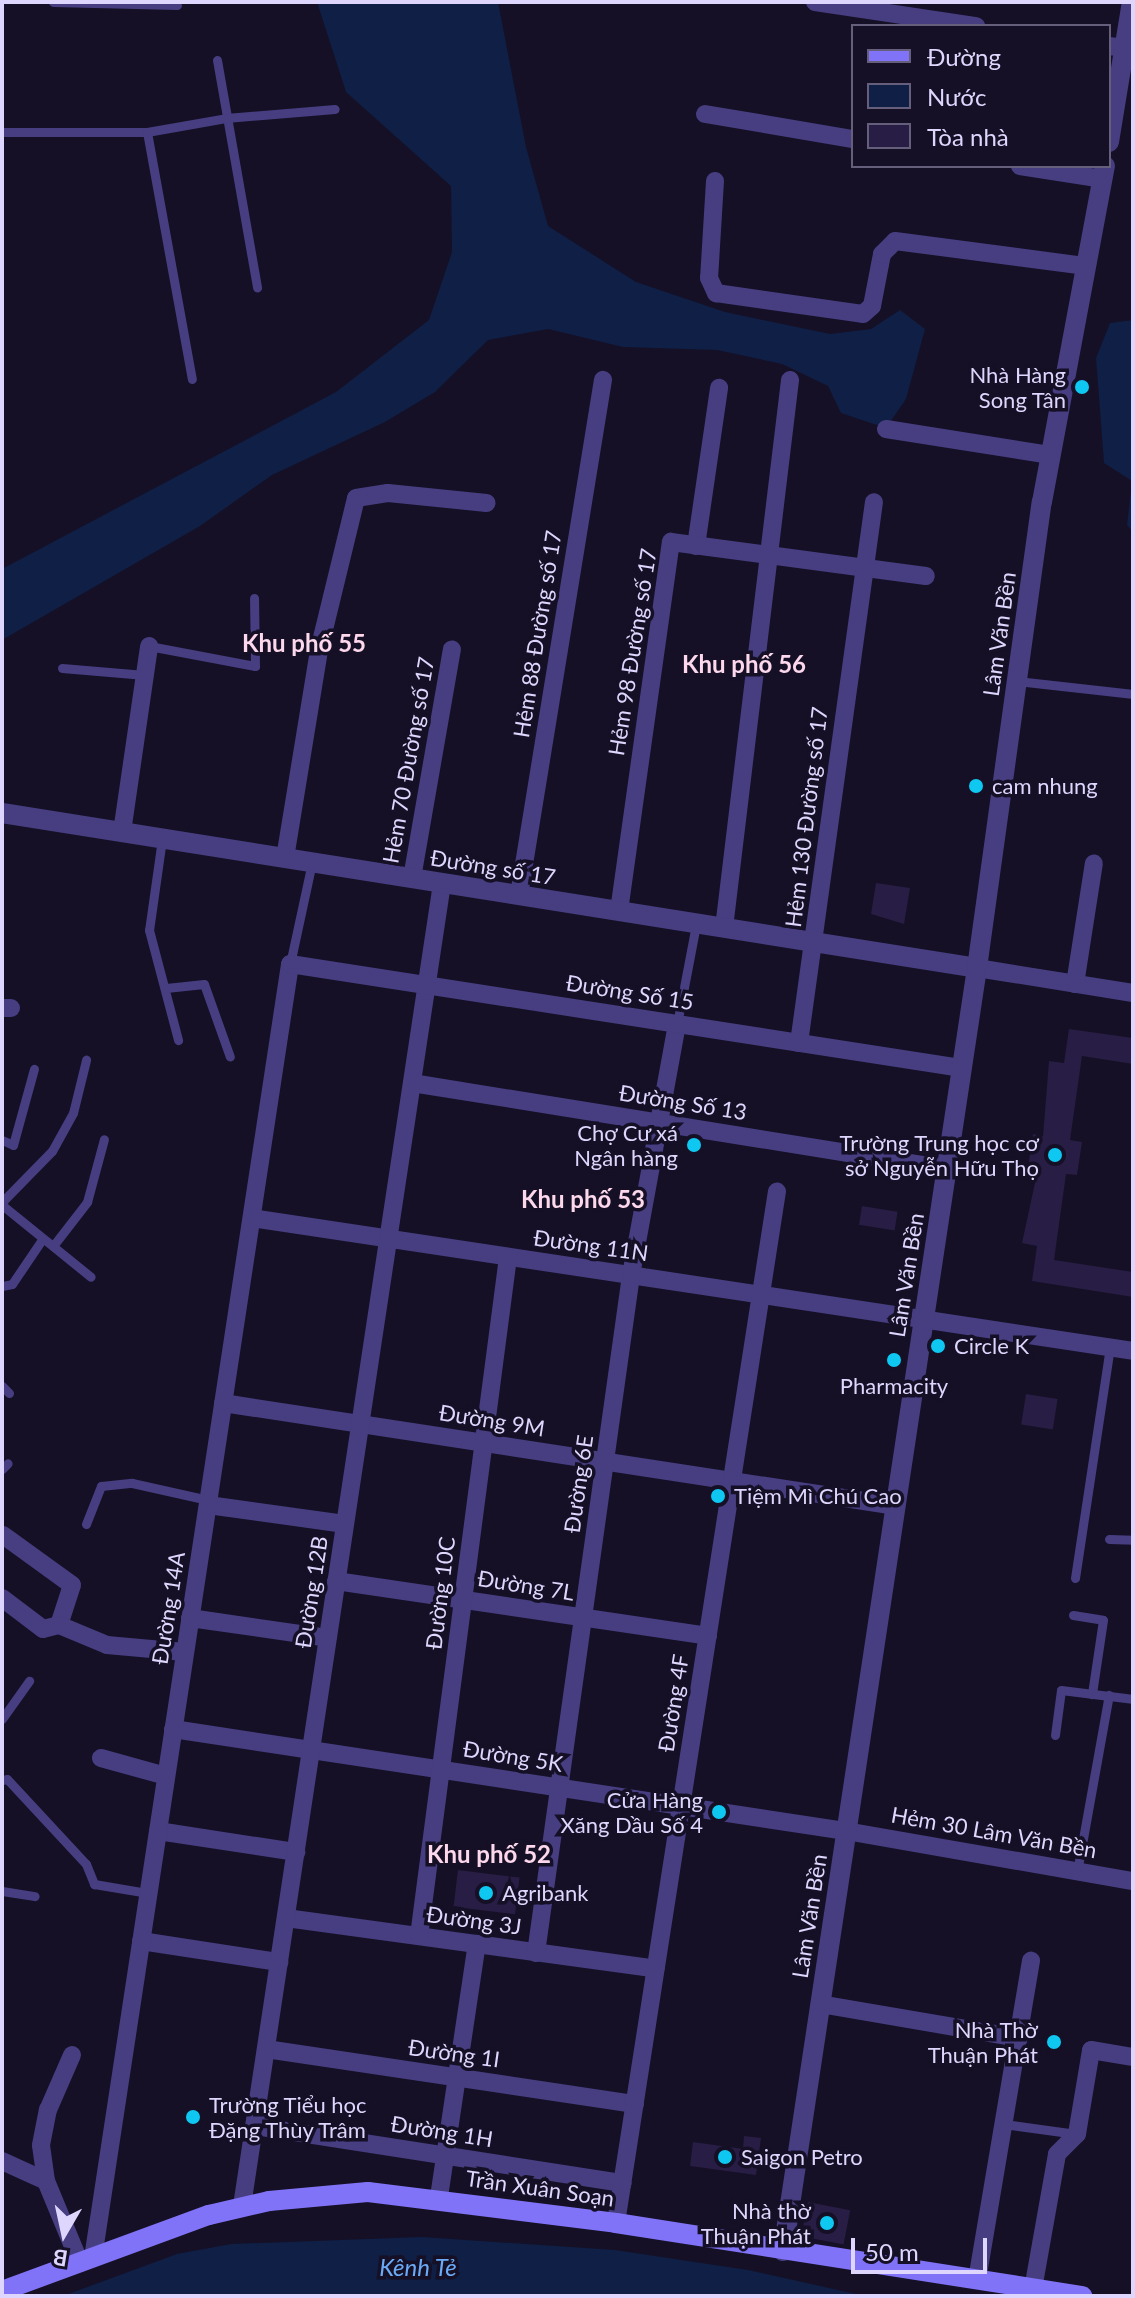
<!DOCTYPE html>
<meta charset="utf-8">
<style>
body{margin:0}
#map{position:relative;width:1135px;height:2298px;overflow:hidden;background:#151025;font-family:Lato,sans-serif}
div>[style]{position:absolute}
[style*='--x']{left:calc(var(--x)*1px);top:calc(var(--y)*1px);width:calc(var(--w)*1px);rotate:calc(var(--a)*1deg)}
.water>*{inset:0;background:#0f1f45}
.building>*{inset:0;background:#281d44;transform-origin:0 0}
.service>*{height:9px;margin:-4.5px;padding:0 4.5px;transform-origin:4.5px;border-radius:4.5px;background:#463e81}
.minor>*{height:18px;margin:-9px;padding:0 9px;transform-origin:9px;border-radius:9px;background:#463e81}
.tertiary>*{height:20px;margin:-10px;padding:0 10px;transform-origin:10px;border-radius:10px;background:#463e81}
.secondary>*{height:20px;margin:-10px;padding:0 10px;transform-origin:10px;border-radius:10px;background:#8173f7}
.dots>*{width:22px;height:22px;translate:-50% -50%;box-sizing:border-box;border:4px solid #151025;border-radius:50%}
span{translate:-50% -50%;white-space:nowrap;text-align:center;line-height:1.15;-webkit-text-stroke:7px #151025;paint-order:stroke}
.poi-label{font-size:22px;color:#ded6fd}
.right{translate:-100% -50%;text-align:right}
.left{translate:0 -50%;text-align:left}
.street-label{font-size:22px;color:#ded6fd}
.neighbourhood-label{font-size:24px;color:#fdd8ec;font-weight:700}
.water-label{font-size:24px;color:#6aaaf6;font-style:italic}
.frame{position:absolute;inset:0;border:4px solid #ded6fd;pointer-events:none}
.legend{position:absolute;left:851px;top:24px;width:260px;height:144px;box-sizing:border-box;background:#151025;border:2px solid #655f7b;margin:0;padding:10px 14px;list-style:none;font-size:24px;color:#ded6fd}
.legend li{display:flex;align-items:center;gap:16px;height:40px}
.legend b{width:40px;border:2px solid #655f7b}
.north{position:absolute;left:24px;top:2194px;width:80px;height:80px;-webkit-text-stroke:6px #151025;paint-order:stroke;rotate:189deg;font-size:22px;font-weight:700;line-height:32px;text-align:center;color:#ded6fd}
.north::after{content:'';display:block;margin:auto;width:28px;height:36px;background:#ded6fd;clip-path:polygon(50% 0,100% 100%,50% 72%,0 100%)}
.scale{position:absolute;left:851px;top:2238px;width:136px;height:36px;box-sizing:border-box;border:4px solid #ded6fd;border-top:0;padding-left:10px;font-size:24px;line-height:28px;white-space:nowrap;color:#ded6fd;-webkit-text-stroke:6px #151025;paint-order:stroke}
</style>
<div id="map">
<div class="water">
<div style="clip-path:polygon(317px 2px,498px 2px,526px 147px,548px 226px,636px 282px,725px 312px,830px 334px,871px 329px,900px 310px,925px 329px,906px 399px,886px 428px,841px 413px,828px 386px,782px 364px,717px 350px,623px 347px,548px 329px,488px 340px,435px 392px,385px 422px,272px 475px,200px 526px,2px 640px,2px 569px,336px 392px,429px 320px,452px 252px,451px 186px,346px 92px)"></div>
<div style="clip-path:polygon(1133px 320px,1133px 532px,1127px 525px,1132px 481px,1104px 463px,1096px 358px,1110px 323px)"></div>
<div style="clip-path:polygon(422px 2237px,615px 2250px,748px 2270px,865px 2296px,63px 2296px,177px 2254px,231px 2244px)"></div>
</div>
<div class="building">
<div style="clip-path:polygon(876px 883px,910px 888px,904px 924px,871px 914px)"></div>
<div style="clip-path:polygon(1069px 1029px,1133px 1038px,1133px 1064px,1082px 1056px,1070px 1140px,1082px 1142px,1077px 1175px,1066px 1174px,1054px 1260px,1133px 1272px,1133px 1297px,1032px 1281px,1037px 1246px,1022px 1243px,1038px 1169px,1028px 1167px,1033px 1134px,1043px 1136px,1049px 1061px,1064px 1063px)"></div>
<div style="left:862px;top:1206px;width:36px;height:19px;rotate:9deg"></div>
<div style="left:1026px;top:1394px;width:32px;height:31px;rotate:9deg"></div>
<div style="left:458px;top:1870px;width:62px;height:37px;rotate:7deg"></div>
<div style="clip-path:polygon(744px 2136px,761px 2138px,756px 2175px,690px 2166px,693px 2142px,743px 2149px)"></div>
<div style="left:808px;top:2202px;width:43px;height:35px;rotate:11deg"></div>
</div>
<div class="service">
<div style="--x:53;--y:2;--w:124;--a:1.4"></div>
<div style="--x:217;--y:60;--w:231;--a:80"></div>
<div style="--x:2;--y:132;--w:145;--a:0"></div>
<div style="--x:147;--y:132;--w:80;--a:-10"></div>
<div style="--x:226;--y:118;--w:109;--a:-4.7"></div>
<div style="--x:147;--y:132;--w:251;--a:79.7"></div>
<div style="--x:149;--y:646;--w:108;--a:10.7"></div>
<div style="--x:255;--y:666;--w:68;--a:-90.8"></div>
<div style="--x:62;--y:668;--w:83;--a:4.8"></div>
<div style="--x:1017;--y:681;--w:117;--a:6.4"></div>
<div style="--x:162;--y:839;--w:92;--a:98.1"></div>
<div style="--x:149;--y:930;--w:114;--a:75.2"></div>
<div style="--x:290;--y:964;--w:104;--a:-77.8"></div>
<div style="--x:166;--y:988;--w:38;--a:-6"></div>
<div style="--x:204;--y:984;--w:77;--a:70.4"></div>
<div style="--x:677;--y:1024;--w:102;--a:-79.2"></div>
<div style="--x:2;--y:1140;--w:12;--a:24"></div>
<div style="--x:13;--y:1145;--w:79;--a:-74.6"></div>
<div style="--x:2;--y:1202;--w:71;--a:-45.6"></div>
<div style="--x:52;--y:1151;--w:43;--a:-61.1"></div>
<div style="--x:73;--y:1113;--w:55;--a:-76.2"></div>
<div style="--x:2;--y:1205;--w:114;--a:39"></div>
<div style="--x:53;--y:1246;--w:56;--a:-52.3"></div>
<div style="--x:87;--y:1202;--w:65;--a:-74.9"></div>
<div style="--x:2;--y:1286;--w:10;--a:-11"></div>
<div style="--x:12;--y:1284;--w:55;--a:-56"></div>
<div style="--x:2;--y:1386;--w:10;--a:45"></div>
<div style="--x:2;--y:1469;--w:8;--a:-45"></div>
<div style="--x:86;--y:1524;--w:41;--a:-68.5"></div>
<div style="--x:101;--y:1486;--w:31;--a:-6"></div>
<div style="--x:132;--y:1483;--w:78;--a:12.6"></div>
<div style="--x:1109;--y:1539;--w:24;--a:2"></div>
<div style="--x:1075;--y:1578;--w:234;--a:-81.4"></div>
<div style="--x:1073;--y:1615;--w:30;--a:9"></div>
<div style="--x:1103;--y:1620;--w:75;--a:98.5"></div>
<div style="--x:2;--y:1719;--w:47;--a:-54.6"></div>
<div style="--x:1055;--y:1735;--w:45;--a:-82.4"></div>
<div style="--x:1061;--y:1690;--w:73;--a:7.1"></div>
<div style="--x:2;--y:1780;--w:5;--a:-11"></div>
<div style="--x:7;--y:1779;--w:116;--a:47.1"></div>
<div style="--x:86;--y:1864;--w:22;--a:68"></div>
<div style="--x:94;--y:1884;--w:55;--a:9.5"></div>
<div style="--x:1077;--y:1872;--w:180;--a:-79.8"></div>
<div style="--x:2;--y:1891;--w:33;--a:9"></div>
<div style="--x:1004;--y:2124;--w:73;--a:7.9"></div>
</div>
<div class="minor">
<div style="--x:815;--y:2;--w:163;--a:8.5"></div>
<div style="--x:1109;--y:46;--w:16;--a:7"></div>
<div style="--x:705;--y:114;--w:150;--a:9.6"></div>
<div style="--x:1020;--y:166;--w:83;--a:9"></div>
<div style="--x:715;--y:181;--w:97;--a:93.5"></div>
<div style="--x:709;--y:278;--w:17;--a:65"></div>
<div style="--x:716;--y:293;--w:148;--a:8.1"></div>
<div style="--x:863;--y:314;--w:12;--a:-42"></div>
<div style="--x:872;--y:306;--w:53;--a:-79.1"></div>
<div style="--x:882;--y:254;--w:18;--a:-45"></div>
<div style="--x:895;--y:241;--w:191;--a:7.5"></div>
<div style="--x:886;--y:429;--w:167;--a:9"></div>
<div style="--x:696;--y:546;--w:160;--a:-81.7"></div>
<div style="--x:122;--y:832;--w:188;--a:-81.7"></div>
<div style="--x:285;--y:858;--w:211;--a:-80.7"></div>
<div style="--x:319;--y:650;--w:156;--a:-76.3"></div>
<div style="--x:356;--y:498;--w:32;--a:-9"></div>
<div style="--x:388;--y:493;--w:99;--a:5.8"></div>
<div style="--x:412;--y:878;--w:232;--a:-80.1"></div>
<div style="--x:519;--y:895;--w:522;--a:-80.74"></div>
<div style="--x:619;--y:911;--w:373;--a:-82"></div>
<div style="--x:671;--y:542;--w:257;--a:7.6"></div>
<div style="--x:724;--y:928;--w:552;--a:-83.13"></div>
<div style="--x:977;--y:968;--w:158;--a:9.1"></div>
<div style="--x:1075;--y:984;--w:122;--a:-81.1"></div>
<div style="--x:2;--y:1008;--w:9;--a:0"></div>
<div style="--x:799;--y:1043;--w:546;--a:-82.11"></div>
<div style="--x:412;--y:1083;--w:542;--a:9.13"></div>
<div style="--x:252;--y:1218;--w:891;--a:8.58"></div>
<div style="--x:223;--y:1403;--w:681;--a:8.7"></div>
<div style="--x:208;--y:1505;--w:138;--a:7.9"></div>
<div style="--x:3;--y:1535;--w:85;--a:35.9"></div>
<div style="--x:72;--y:1585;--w:42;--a:108"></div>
<div style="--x:59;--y:1625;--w:52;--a:22.6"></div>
<div style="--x:107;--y:1645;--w:78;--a:5.1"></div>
<div style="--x:336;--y:1581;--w:376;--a:8.4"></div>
<div style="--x:2;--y:1598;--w:51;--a:37.1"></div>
<div style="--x:43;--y:1629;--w:16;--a:-14"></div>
<div style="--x:190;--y:1618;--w:139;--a:8.2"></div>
<div style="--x:173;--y:1729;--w:681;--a:8.62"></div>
<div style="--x:846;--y:1831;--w:291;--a:9.9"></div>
<div style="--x:101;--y:1758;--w:67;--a:15.5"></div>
<div style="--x:158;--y:1831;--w:140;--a:8.7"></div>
<div style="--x:286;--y:1918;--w:373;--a:7.8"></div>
<div style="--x:419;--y:1936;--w:685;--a:-82.53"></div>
<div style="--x:141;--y:1941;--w:140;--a:8.7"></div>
<div style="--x:536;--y:1953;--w:685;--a:-82.02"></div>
<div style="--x:631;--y:1275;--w:255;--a:-79.6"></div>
<div style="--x:820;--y:2004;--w:202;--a:9.7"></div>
<div style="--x:266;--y:2049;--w:373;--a:8.5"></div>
<div style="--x:254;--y:2126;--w:373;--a:8.8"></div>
<div style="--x:2;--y:2161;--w:48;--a:24.4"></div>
<div style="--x:46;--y:2181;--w:89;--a:67.5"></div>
<div style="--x:46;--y:2181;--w:36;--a:-98"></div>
<div style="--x:41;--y:2145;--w:36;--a:-79"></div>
<div style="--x:48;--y:2110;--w:60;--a:-66.4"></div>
<div style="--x:439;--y:2197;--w:256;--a:-81.5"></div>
<div style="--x:242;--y:2206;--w:1338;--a:-81.4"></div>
<div style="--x:616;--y:2223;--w:1044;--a:-81.13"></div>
<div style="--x:93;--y:2258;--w:1309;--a:-81.34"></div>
<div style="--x:290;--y:964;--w:680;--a:8.8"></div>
<div style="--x:977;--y:2280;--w:324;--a:-80.4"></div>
<div style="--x:1033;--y:2289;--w:137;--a:-79.9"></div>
<div style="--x:1057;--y:2154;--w:28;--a:-45"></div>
<div style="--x:1077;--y:2134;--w:85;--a:-80.5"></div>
<div style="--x:1091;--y:2050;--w:43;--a:9.5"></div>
</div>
<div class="tertiary">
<div style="--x:1109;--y:142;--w:142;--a:-80.7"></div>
<div style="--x:2;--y:813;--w:987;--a:9.03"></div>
<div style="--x:783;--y:2251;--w:1298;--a:-81.4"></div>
<div style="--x:977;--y:968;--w:471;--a:-82.1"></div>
<div style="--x:1042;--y:502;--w:342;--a:-79.4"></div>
</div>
<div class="secondary">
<div style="--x:2;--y:2291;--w:221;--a:-20.2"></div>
<div style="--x:209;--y:2215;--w:62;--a:-13.1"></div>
<div style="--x:269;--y:2201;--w:99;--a:-5.2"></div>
<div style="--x:368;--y:2192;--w:250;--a:7.1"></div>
<div style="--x:616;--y:2223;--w:472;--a:8.9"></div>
</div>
<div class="dots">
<div style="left:1082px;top:387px;background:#0ec8f1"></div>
<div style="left:976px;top:786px;background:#0ec8f1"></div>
<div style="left:694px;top:1145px;background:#0ec8f1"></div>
<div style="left:1055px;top:1155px;background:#0ec8f1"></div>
<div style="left:938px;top:1346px;background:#0ec8f1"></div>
<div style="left:894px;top:1360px;background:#0ec8f1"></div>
<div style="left:718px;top:1496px;background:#0ec8f1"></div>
<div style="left:719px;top:1812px;background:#0ec8f1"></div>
<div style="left:486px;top:1893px;background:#0ec8f1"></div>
<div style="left:1054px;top:2042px;background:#0ec8f1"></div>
<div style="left:193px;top:2117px;background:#0ec8f1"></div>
<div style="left:725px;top:2157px;background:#0ec8f1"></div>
<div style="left:827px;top:2223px;background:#0ec8f1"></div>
</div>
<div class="poi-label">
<span class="right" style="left:1066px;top:387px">Nhà Hàng<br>Song Tân</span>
<span class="left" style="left:992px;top:786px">cam nhung</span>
<span class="right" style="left:678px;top:1145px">Chợ Cư xá<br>Ngân hàng</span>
<span class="right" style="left:1039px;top:1155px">Trường Trung học cơ<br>sở Nguyễn Hữu Thọ</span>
<span class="left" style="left:954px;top:1346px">Circle K</span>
<span style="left:894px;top:1386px">Pharmacity</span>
<span class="left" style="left:734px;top:1496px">Tiệm Mì Chú Cao</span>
<span class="right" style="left:703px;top:1812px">Cửa Hàng<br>Xăng Dầu Số 4</span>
<span class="left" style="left:502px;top:1893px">Agribank</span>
<span class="right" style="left:1038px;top:2042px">Nhà Thờ<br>Thuận Phát</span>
<span class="left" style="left:209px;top:2117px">Trường Tiểu học<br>Đặng Thùy Trâm</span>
<span class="left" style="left:741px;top:2157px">Saigon Petro</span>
<span class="right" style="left:811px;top:2223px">Nhà thờ<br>Thuận Phát</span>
</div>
<div class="street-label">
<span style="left:537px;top:634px;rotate:-81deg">Hẻm 88 Đường số 17</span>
<span style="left:999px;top:634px;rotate:-82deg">Lâm Văn Bền</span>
<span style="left:632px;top:652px;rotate:-81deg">Hẻm 98 Đường số 17</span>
<span style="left:408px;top:760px;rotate:-80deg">Hẻm 70 Đường số 17</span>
<span style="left:806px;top:817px;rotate:-83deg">Hẻm 130 Đường số 17</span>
<span style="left:493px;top:867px;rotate:9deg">Đường số 17</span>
<span style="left:630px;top:992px;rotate:9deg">Đường Số 15</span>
<span style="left:683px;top:1102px;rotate:9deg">Đường Số 13</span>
<span style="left:591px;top:1245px;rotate:8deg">Đường 11N</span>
<span style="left:906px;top:1275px;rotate:-81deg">Lâm Văn Bền</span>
<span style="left:492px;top:1420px;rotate:9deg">Đường 9M</span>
<span style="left:578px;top:1484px;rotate:-82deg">Đường 6E</span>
<span style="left:526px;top:1585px;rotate:9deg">Đường 7L</span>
<span style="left:311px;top:1592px;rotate:-81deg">Đường 12B</span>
<span style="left:440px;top:1593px;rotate:-83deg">Đường 10C</span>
<span style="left:168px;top:1608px;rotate:-81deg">Đường 14A</span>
<span style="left:673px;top:1703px;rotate:-81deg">Đường 4F</span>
<span style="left:513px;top:1756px;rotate:9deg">Đường 5K</span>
<span style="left:994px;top:1832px;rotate:10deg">Hẻm 30 Lâm Văn Bền</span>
<span style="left:809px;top:1916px;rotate:-81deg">Lâm Văn Bền</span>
<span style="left:474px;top:1920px;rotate:8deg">Đường 3J</span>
<span style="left:454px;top:2053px;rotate:8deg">Đường 1I</span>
<span style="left:442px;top:2131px;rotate:9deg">Đường 1H</span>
<span style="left:540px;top:2188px;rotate:8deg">Trần Xuân Soạn</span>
</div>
<div class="neighbourhood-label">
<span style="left:304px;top:643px">Khu phố 55</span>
<span style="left:744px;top:664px">Khu phố 56</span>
<span style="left:583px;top:1199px">Khu phố 53</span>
<span style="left:489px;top:1854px">Khu phố 52</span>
</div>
<div class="water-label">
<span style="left:418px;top:2267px">Kênh Tẻ</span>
</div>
<div class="frame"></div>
<ul class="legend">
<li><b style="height:10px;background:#8173f7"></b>Đường</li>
<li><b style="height:22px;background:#0f1f45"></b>Nước</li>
<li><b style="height:22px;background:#281d44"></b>Tòa nhà</li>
</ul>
<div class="north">B</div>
<div class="scale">50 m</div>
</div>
